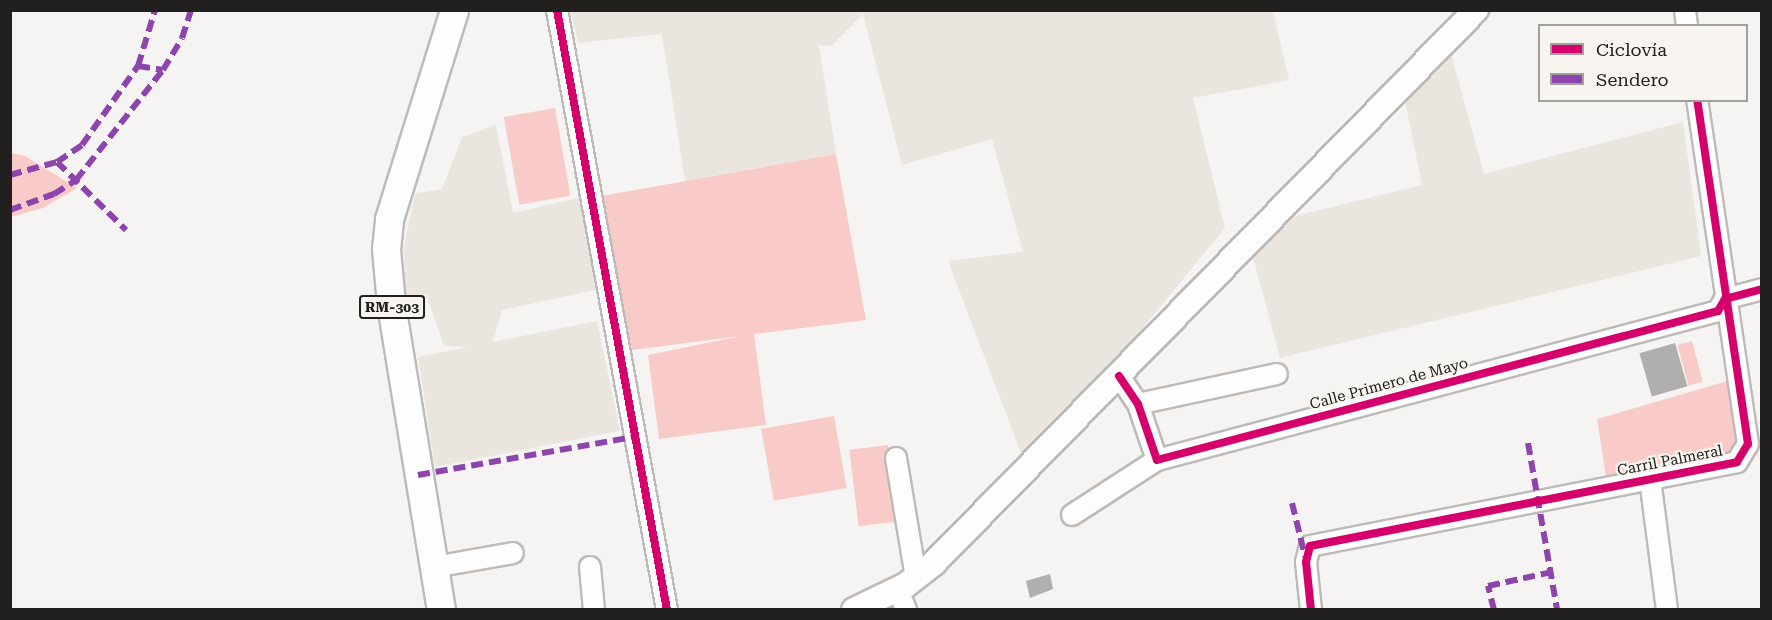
<!DOCTYPE html>
<meta charset="utf-8">
<style>
body{margin:0}
#map{position:relative;width:1772px;height:620px;overflow:hidden;background:#f6f4f2;font-family:"Roboto Serif",serif}
div>[style]{position:absolute}
[style*='--x']{left:calc(var(--x)*1px);top:calc(var(--y)*1px);width:calc(var(--w)*1px);rotate:calc(var(--a)*1deg)}
.built>*{inset:0;background:#eae5de}
.green>*{inset:0;background:#f8cbc8;transform-origin:0 0}
.building>*{inset:0;background:#b1afae;transform-origin:0 0}
.roads{filter:drop-shadow(2px 0 #bdbbb9) drop-shadow(-2px 0 #bdbbb9) drop-shadow(0 2px #bdbbb9) drop-shadow(0 -2px #bdbbb9)}
.minor>*{height:20px;margin:-10px;padding:0 10px;transform-origin:10px;border-radius:10px;background:#fefdfd}
.major>*{height:24px;margin:-12px;padding:0 12px;transform-origin:12px;border-radius:12px;background:#fefdfd}
.highway>*{height:27px;margin:-13.5px;padding:0 13.5px;transform-origin:13.5px;border-radius:13.5px;background:#fefdfd}
.quiet>*{height:6px;margin-top:-3px;transform-origin:0;background:repeating-linear-gradient(90deg,#8e44ad 0 12px,transparent 0 18px)}
.cycleway>*{height:8px;margin:-4px;padding:0 4px;transform-origin:4px;border-radius:4px;background:#d6006c}
span{translate:-50% -50%;white-space:nowrap;text-align:center;line-height:1.15;-webkit-text-stroke:4.5px #f8f5f0;paint-order:stroke}
.shield-label span{padding:2px 4px;background:#f8f5f0;border:2px solid;border-radius:4px;-webkit-text-stroke-width:0}
.shield-label{font-size:14px;color:#21201e;font-weight:700}
.street-label{font-size:15px;color:#21201e}
.frame{position:absolute;inset:0;border:12px solid #21201e;pointer-events:none}
.legend{position:absolute;left:1538px;top:24px;width:210px;height:78px;box-sizing:border-box;background:#f8f5f0;border:2px solid #a2a09c;margin:0;padding:8px 10px;list-style:none;font-size:18px;color:#21201e}
.legend li{display:flex;align-items:center;gap:12px;height:30px}
.legend b{width:30px;border:2px solid #a2a09c}
</style>
<div id="map">
<div class="built">
<div style="clip-path:polygon(571px 11px,1273px 11px,1289px 80px,1193px 98px,1225px 228px,1027px 469px,948px 261px,1023px 252px,992px 139px,902px 165px,863px 14px,831px 46px,819px 45px,836px 154px,685px 181px,662px 34px,578px 43px)"></div>
<div style="clip-path:polygon(1451px 54px,1484px 174px,1683px 122px,1701px 256px,1280px 358px,1253px 257px,1283px 219px,1422px 185px,1405px 101px)"></div>
<div style="clip-path:polygon(496px 125px,513px 213px,582px 197px,599px 289px,502px 310px,493px 342px,597px 321px,620px 431px,435px 467px,418px 357px,468px 347px,444px 346px,426px 294px,405px 298px,404px 246px,415px 194px,442px 189px,462px 137px)"></div>
</div>
<div class="green">
<div style="left:555px;top:108px;width:89px;height:52px;rotate:80deg"></div>
<div style="clip-path:polygon(11px 153px,25px 156px,77px 188px,43px 208px,11px 217px)"></div>
<div style="clip-path:polygon(836px 154px,866px 320px,754px 334px,766px 425px,659px 439px,648px 355px,741px 336px,632px 350px,602px 196px)"></div>
<div style="left:1692px;top:341px;width:42px;height:15px;rotate:75deg"></div>
<div style="clip-path:polygon(1731px 380px,1742px 446px,1731px 457px,1607px 483px,1597px 419px)"></div>
<div style="left:834px;top:416px;width:73px;height:74px;rotate:80deg"></div>
<div style="left:888px;top:445px;width:77px;height:39px;rotate:83deg"></div>
</div>
<div class="building">
<div style="left:1675px;top:343px;width:45px;height:37px;rotate:74deg"></div>
<div style="clip-path:polygon(1050px 574px,1053px 589px,1030px 598px,1026px 581px)"></div>
</div>
<div class="roads">
<div class="minor">
<div style="--x:557;--y:10;--w:610;--a:79.61"></div>
<div style="--x:1685;--y:10;--w:16;--a:83"></div>
<div style="--x:1119;--y:376;--w:34;--a:56"></div>
<div style="--x:1138;--y:404;--w:59;--a:71.3"></div>
<div style="--x:1157;--y:460;--w:580;--a:-14.87"></div>
<div style="--x:1718;--y:311;--w:14;--a:-60"></div>
<div style="--x:1725;--y:299;--w:38;--a:-15"></div>
<div style="--x:1138;--y:404;--w:142;--a:-12.2"></div>
<div style="--x:896;--y:458;--w:122;--a:80.5"></div>
<div style="--x:1650;--y:479;--w:132;--a:82.6"></div>
<div style="--x:1072;--y:515;--w:101;--a:-32.9"></div>
<div style="--x:434;--y:567;--w:80;--a:-10"></div>
<div style="--x:590;--y:567;--w:43;--a:84.7"></div>
<div style="--x:898;--y:590;--w:22;--a:68"></div>
<div style="--x:1311;--y:610;--w:48;--a:-95.9"></div>
<div style="--x:1306;--y:562;--w:16;--a:-76"></div>
<div style="--x:1310;--y:546;--w:435;--a:-11.1"></div>
<div style="--x:1737;--y:462;--w:21;--a:-59"></div>
<div style="--x:1748;--y:444;--w:348;--a:-98.4"></div>
</div>
<div class="major">
<div style="--x:854;--y:610;--w:58;--a:-25.7"></div>
<div style="--x:906;--y:585;--w:37;--a:-38"></div>
<div style="--x:935;--y:562;--w:773;--a:-45.58"></div>
</div>
<div class="highway">
<div style="--x:441;--y:610;--w:310;--a:-99.3"></div>
<div style="--x:391;--y:304;--w:55;--a:-95.2"></div>
<div style="--x:386;--y:249;--w:30;--a:-84"></div>
<div style="--x:389;--y:219;--w:219;--a:-72.7"></div>
</div>
</div>
<div class="quiet">
<div style="--x:138;--y:66;--w:25;--a:9"></div>
<div style="--x:57;--y:162;--w:97;--a:44.6"></div>
<div style="--x:10;--y:175;--w:49;--a:-15.5"></div>
<div style="--x:57;--y:162;--w:30;--a:-34"></div>
<div style="--x:82;--y:145;--w:97;--a:-54.7"></div>
<div style="--x:138;--y:66;--w:59;--a:-73.1"></div>
<div style="--x:10;--y:210;--w:47;--a:-20"></div>
<div style="--x:54;--y:194;--w:26;--a:-32"></div>
<div style="--x:76;--y:180;--w:140;--a:-51.7"></div>
<div style="--x:163;--y:70;--w:37;--a:-59"></div>
<div style="--x:182;--y:38;--w:29;--a:-72"></div>
<div style="--x:1528;--y:443;--w:169;--a:80.1"></div>
<div style="--x:418;--y:475;--w:218;--a:-10"></div>
<div style="--x:1292;--y:503;--w:55;--a:76.2"></div>
<div style="--x:1494;--y:610;--w:25;--a:-104"></div>
<div style="--x:1488;--y:586;--w:66;--a:-12.3"></div>
</div>
<div class="cycleway">
<div style="--x:557;--y:10;--w:610;--a:79.61"></div>
<div style="--x:1119;--y:376;--w:34;--a:56"></div>
<div style="--x:1138;--y:404;--w:59;--a:71.3"></div>
<div style="--x:1157;--y:460;--w:580;--a:-14.87"></div>
<div style="--x:1718;--y:311;--w:14;--a:-60"></div>
<div style="--x:1725;--y:299;--w:38;--a:-15"></div>
<div style="--x:1311;--y:610;--w:48;--a:-95.9"></div>
<div style="--x:1306;--y:562;--w:16;--a:-76"></div>
<div style="--x:1310;--y:546;--w:435;--a:-11.1"></div>
<div style="--x:1737;--y:462;--w:21;--a:-59"></div>
<div style="--x:1748;--y:444;--w:348;--a:-98.4"></div>
</div>
<div class="shield-label">
<span style="left:392px;top:307px">RM-303</span>
</div>
<div class="street-label">
<span style="left:1389px;top:384px;rotate:-15deg">Calle Primero de Mayo</span>
<span style="left:1670px;top:461px;rotate:-11deg">Carril Palmeral</span>
</div>
<div class="frame"></div>
<ul class="legend">
<li><b style="height:8px;background:#d6006c"></b>Ciclovía</li>
<li><b style="height:8px;background:#8e44ad"></b>Sendero</li>
</ul>
</div>
